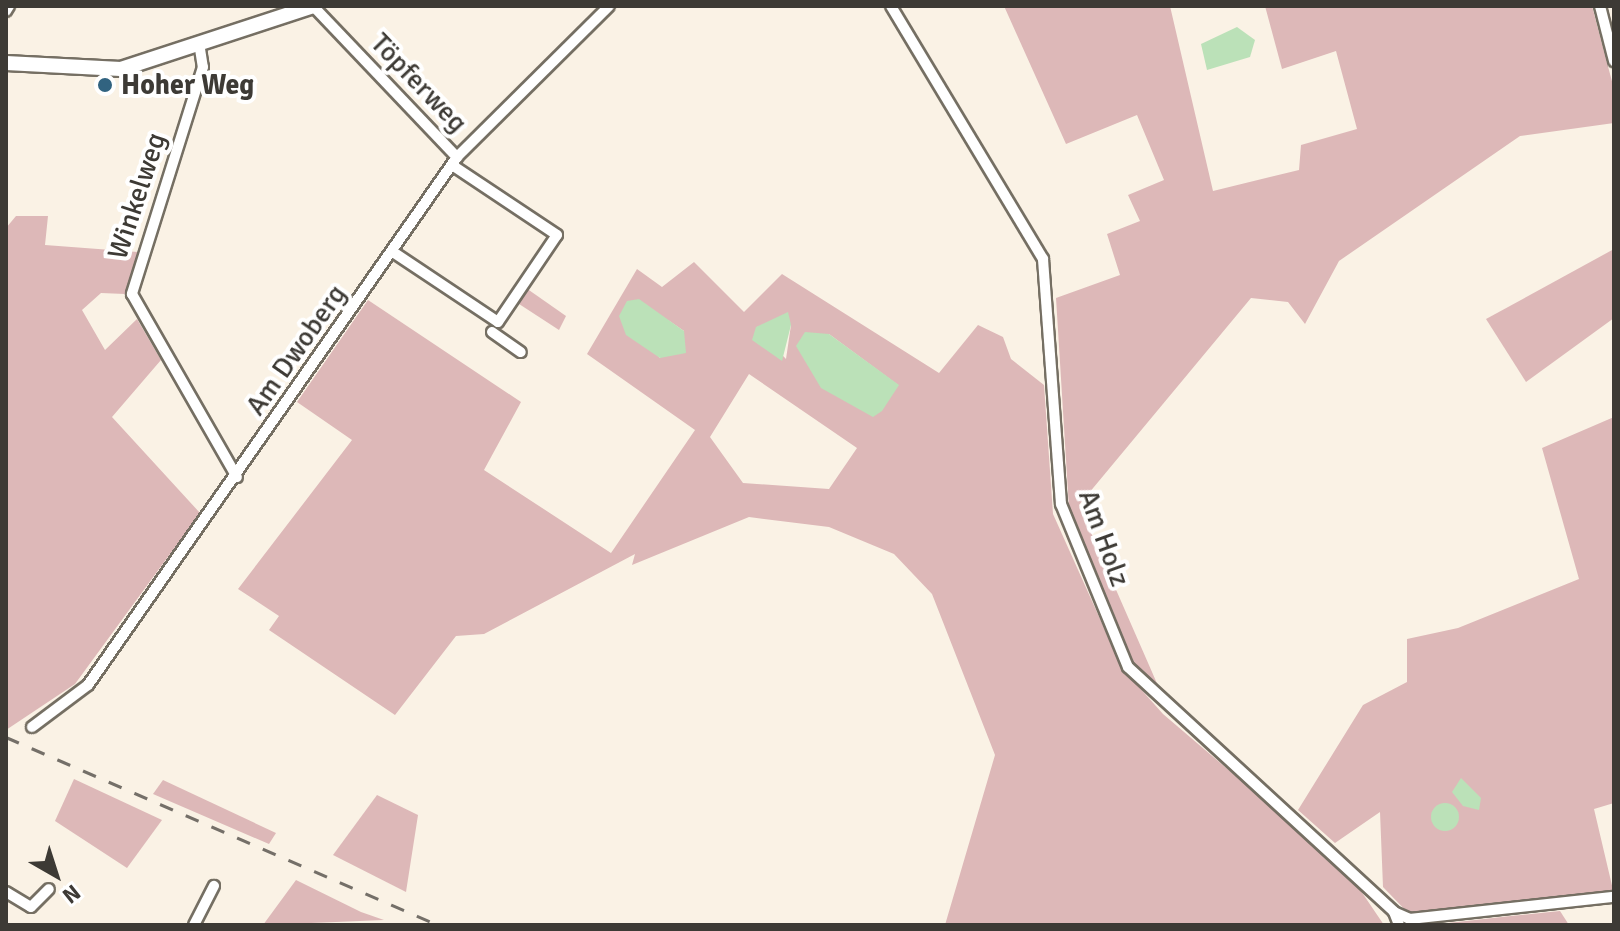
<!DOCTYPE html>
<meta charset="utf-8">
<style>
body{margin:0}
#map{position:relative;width:1620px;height:931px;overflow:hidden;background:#faf2e5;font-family:Signika,sans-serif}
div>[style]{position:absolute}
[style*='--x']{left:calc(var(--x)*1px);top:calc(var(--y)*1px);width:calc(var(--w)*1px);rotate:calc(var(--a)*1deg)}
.green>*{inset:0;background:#ddb8b8}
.water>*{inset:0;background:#bbe1b8}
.round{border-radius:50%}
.roads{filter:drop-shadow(2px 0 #756f63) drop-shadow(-2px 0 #756f63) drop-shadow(0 2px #756f63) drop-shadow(0 -2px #756f63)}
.minor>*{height:10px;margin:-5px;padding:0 5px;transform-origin:5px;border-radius:5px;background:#fff}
.tertiary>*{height:14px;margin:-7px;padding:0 7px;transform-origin:7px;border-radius:7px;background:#fff}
.rail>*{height:3px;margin-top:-1.5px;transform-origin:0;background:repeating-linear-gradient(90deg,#746f68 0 14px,transparent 0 28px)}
.dots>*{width:22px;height:22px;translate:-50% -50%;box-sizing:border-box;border:4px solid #fff;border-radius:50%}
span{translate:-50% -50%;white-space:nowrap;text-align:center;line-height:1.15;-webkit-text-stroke:8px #fff;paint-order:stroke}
.street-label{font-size:28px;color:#3d3a35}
.poi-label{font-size:28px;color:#3d3a35;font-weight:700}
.left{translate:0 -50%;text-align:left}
.frame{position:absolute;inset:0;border:8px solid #3d3a35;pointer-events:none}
.north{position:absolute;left:16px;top:835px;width:80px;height:80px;-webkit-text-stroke:6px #fff;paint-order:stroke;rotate:141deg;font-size:22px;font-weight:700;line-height:32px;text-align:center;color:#3d3a35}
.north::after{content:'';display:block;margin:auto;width:28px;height:36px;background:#3d3a35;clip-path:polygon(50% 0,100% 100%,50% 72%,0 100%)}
</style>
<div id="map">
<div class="green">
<div style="clip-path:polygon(1004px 6px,1170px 6px,1213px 191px,1299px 170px,1301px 145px,1357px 129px,1336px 51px,1282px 69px,1265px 6px,1592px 6px,1614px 89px,1614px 123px,1520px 136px,1339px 261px,1305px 324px,1288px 302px,1251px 298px,1079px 505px,1159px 688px,1132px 664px,1069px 508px,1056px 298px,1120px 275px,1107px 234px,1140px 221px,1128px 195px,1164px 180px,1137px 115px,1066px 144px)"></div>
<div style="clip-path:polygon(16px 216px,48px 216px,45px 245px,138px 252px,125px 294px,101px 293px,82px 310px,105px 350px,137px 319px,161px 360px,112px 417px,200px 513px,75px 684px,6px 730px,6px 228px)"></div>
<div style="clip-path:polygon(1614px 249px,1614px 318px,1526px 382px,1486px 319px)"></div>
<div style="clip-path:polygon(evenodd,694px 262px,744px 312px,782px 274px,939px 373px,978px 325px,1003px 337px,1011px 359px,1044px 385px,1053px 514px,1122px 668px,1163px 714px,1348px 872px,1384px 925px,945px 925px,995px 755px,932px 594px,894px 554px,829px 527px,749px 517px,632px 565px,635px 554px,484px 634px,456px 636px,395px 715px,269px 630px,279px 616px,238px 589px,352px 440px,297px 402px,368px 300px,521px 402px,484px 470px,611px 553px,695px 430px,587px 354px,637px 269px,662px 287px,694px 262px,668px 320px,684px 331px,660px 358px,642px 341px,668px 320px,694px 262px,791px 325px,786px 359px,756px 327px,791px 325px,694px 262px,829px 334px,898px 385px,873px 416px,851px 401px,829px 334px,694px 262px,749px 374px,857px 448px,829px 489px,743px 483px,710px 437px,749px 374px)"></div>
<div style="clip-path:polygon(526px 288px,566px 316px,559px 330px,516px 302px)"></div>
<div style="clip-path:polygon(1614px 417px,1614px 803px,1594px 809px,1614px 894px,1411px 916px,1383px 887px,1380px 812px,1335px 843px,1298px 810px,1363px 705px,1407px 682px,1407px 639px,1458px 628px,1579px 579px,1542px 448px)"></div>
<div style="clip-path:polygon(74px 779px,162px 820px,127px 868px,55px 821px)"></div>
<div style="clip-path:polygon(163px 780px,276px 833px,269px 844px,153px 794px)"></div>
<div style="clip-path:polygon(377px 795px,418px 815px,406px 892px,333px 855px)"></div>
<div style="clip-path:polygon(296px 880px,361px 912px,384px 920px,263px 925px)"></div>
<div style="clip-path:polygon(1560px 911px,1569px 925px,1430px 925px,1511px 916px)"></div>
</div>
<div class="water">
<div style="clip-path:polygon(1237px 27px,1255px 40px,1250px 57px,1207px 70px,1201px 44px)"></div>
<div style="clip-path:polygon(639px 299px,684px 331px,686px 353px,660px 358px,626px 335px,619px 316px,627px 301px)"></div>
<div style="clip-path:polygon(788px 312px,791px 325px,782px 361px,752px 340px,756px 327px)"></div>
<div style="clip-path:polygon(805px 332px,829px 334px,899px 385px,882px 411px,873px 417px,821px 388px,796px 346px)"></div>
<div style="clip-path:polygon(1461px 778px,1481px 798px,1479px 810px,1463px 806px,1452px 792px)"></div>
<div class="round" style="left:1431px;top:803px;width:28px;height:28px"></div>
</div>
<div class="roads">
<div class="minor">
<div style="--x:313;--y:6;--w:209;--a:46.4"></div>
<div style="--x:891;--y:6;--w:295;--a:59"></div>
<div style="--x:1043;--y:259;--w:246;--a:85.8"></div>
<div style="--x:1061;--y:504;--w:176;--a:67.7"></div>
<div style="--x:1128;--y:667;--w:362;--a:42.6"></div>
<div style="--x:1394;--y:912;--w:14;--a:69"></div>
<div style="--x:1600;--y:6;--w:57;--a:75.7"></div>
<div style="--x:6;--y:11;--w:6;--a:-59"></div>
<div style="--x:200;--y:49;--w:18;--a:81"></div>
<div style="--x:203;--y:67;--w:238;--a:107.4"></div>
<div style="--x:132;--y:294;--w:211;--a:60.2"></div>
<div style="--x:393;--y:252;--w:126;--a:33.7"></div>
<div style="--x:498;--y:322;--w:105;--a:-55.9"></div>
<div style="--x:557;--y:235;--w:126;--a:-146.3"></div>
<div style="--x:492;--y:332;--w:35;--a:35"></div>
<div style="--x:32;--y:727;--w:70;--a:-36.9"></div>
<div style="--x:88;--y:685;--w:644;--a:-55.05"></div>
<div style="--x:457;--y:157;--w:214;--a:-44.8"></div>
<div style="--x:6;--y:892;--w:29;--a:31"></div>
<div style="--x:31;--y:907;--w:25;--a:-45"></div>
<div style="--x:1394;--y:912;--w:17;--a:24"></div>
<div style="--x:1410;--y:919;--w:205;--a:-6.2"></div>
<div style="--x:194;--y:925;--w:44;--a:-62.9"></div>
</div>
<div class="tertiary">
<div style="--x:6;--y:63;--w:115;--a:3"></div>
<div style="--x:121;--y:69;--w:203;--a:-18.1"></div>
</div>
</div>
<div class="rail">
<div style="--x:6;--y:737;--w:471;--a:23.5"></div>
</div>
<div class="dots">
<div style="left:105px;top:85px;background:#316380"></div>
</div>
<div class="street-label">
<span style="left:419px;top:83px;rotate:46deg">Töpferweg</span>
<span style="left:137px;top:196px;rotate:-72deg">Winkelweg</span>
<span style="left:296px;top:350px;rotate:-55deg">Am Dwoberg</span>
<span style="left:1104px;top:538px;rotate:70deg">Am Holz</span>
</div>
<div class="poi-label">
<span class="left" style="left:121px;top:85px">Hoher Weg</span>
</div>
<div class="frame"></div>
<div class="north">N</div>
</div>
